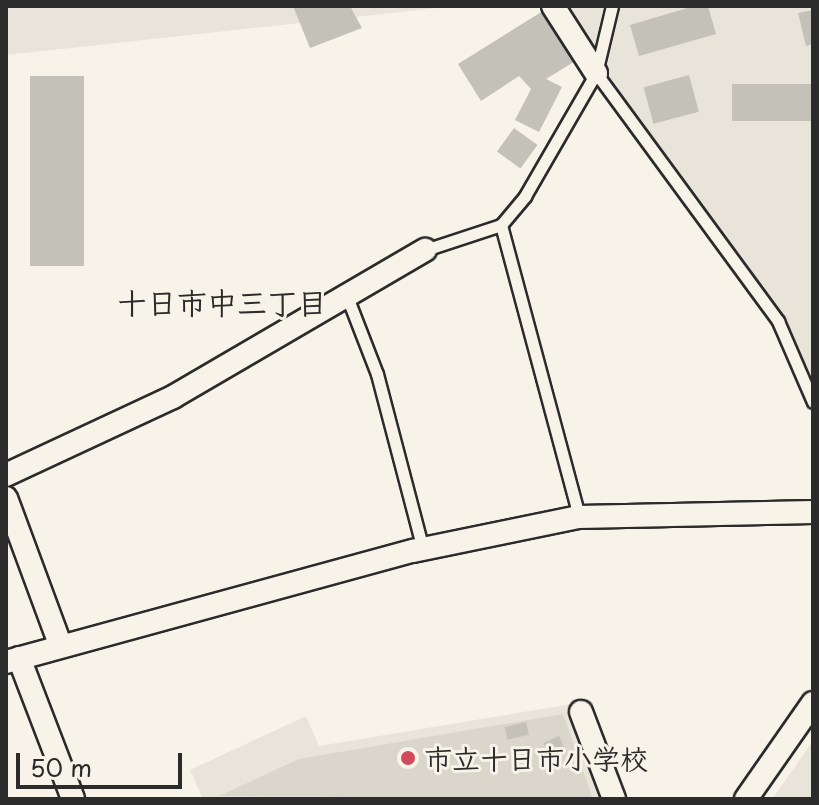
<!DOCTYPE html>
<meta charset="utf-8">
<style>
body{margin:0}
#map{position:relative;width:819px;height:805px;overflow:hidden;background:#f7f3e8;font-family:"Playpen Sans","Klee One",sans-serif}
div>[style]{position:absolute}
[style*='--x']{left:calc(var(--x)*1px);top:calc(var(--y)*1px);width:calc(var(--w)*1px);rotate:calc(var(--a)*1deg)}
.built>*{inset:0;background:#e8e4da}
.green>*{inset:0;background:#dad6cc}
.building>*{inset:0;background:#c4c1b9;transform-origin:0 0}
.roads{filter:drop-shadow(2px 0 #2b2b2b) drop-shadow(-2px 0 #2b2b2b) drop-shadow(0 2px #2b2b2b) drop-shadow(0 -2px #2b2b2b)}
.service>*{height:11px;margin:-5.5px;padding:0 5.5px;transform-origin:5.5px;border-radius:5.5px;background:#f7f3e8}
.minor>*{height:22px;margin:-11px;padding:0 11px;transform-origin:11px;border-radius:11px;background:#f7f3e8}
.dots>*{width:22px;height:22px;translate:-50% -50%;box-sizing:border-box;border:4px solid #f7f3e8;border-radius:50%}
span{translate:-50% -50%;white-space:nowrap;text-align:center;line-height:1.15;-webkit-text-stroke:6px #f7f3e8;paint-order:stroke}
.poi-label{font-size:28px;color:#2b2b2b;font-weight:700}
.left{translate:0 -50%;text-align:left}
.neighbourhood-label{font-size:30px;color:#2b2b2b;font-weight:700}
.frame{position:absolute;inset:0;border:8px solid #2b2b2b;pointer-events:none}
.scale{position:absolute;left:16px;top:753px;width:166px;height:36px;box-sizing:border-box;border:4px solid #2b2b2b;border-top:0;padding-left:10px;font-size:24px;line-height:28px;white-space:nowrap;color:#2b2b2b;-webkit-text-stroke:6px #f7f3e8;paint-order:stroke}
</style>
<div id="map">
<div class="built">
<div style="clip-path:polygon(6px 6px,456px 6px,6px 55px)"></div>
<div style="clip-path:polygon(554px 6px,813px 6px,813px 402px,803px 365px,762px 290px)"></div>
<div style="clip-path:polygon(578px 703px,614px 799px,203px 799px,190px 770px,306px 716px,319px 746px)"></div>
<div style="clip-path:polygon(813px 741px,813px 799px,771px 799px,773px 798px)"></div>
</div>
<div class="green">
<div style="clip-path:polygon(563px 714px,593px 799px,219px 796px,299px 759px)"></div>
</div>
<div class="building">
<div style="clip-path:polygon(293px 6px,350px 6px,362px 28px,310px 48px)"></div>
<div style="clip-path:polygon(551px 6px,585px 55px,546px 79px,562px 87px,539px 132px,515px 120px,531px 89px,519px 76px,481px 101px,458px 64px)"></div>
<div style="clip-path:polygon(694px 6px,708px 6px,716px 34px,639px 56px,630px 25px)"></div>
<div style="clip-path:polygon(813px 10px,813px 44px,806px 46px,798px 13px)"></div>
<div style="left:689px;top:75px;width:38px;height:47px;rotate:75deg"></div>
<div style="left:30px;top:76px;width:54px;height:190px"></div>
<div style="left:813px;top:84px;width:37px;height:81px;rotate:90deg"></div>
<div style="left:514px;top:128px;width:29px;height:29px;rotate:36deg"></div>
<div style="left:526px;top:722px;width:13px;height:22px;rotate:77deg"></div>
<div style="left:559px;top:736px;width:17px;height:17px;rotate:66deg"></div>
</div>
<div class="roads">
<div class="service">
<div style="--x:596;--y:73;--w:308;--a:53.7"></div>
<div style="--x:778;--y:321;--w:88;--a:66.6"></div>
<div style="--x:501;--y:225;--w:302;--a:75"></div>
<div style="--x:425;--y:250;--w:80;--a:-18.2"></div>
<div style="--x:501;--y:225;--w:38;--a:-50"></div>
<div style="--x:525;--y:196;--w:142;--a:-60"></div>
<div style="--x:596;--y:73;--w:69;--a:-76.6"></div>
<div style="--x:346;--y:294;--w:86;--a:68.8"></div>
<div style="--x:377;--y:374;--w:181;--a:75.3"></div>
</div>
<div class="minor">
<div style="--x:553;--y:6;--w:80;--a:57.3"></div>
<div style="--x:6;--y:475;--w:184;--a:-25"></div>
<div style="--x:173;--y:397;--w:292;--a:-30.3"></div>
<div style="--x:6;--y:498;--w:156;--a:69.7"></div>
<div style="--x:19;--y:658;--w:151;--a:69"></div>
<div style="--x:6;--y:662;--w:422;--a:-15.3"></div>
<div style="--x:413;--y:551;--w:169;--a:-11.6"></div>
<div style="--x:579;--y:517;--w:234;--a:-1.2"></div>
<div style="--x:581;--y:712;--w:93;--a:69.2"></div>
<div style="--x:746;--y:799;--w:117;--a:-55.1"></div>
</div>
</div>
<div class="dots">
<div style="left:408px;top:758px;background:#d1495b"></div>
</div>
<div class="poi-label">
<span class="left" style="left:424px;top:758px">市立十日市小学校</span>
</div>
<div class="neighbourhood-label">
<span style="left:222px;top:302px">十日市中三丁目</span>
</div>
<div class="frame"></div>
<div class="scale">50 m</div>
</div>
